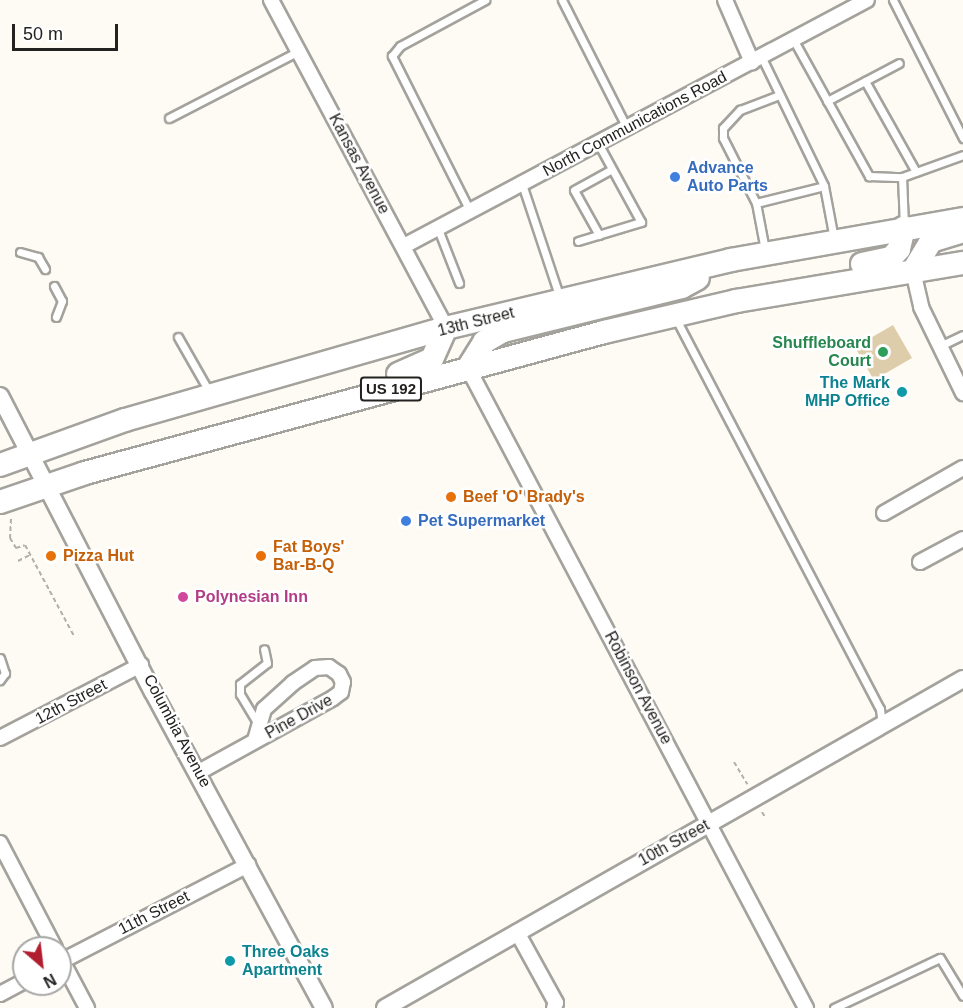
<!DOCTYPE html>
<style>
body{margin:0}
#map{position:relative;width:963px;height:1008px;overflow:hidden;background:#fefbf5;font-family:Arial,sans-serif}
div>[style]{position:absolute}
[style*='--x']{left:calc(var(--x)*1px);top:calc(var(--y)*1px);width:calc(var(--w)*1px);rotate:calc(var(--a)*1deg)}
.green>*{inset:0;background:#decdaa;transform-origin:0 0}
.path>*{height:2px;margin-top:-1px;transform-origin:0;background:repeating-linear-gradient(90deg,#b1afaa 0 4.5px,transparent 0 7.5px)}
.roads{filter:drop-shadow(2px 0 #a4a29c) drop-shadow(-2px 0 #a4a29c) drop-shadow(0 2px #a4a29c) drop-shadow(0 -2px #a4a29c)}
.service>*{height:7px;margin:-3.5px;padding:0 3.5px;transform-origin:3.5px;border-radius:3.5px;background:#fff}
.minor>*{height:14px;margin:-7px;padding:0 7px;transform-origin:7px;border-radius:7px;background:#fff}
.tertiary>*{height:16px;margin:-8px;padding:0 8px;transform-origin:8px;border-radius:8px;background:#fff}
.trunk>*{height:22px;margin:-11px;padding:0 11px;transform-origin:11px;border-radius:11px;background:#fff}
.dots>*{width:16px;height:16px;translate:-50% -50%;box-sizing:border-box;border:3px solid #fff;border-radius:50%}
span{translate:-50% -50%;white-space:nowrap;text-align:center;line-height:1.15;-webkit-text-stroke:5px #fff;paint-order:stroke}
.shield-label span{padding:2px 4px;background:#fff;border:2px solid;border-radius:4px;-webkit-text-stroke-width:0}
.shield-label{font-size:15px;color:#232220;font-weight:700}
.street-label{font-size:16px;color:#232220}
.shop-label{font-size:16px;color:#366cbe;font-weight:700}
.left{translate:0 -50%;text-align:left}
.leisure-label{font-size:16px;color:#27864d;font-weight:700}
.right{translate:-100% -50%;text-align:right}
.culture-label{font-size:16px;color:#0d838f;font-weight:700}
.food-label{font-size:16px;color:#c56008;font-weight:700}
.hotel-label{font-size:16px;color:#b23c85;font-weight:700}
.north{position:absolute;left:12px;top:936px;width:60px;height:60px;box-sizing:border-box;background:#fff;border:2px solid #a7a7a6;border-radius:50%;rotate:152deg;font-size:16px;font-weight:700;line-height:24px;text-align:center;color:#232220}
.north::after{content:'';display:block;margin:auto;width:21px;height:27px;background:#b11e30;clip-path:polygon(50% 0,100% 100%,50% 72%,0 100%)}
.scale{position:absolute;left:12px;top:24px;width:106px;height:27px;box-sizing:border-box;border:3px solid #232220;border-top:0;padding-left:8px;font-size:18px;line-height:21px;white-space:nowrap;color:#232220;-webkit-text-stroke:4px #fff;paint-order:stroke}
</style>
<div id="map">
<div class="green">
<div style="left:893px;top:325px;width:38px;height:44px;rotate:60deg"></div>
</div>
<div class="path">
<div style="--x:11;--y:519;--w:19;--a:93"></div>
<div style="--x:10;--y:538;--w:12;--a:59"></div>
<div style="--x:16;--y:548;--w:9;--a:-18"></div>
<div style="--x:25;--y:545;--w:103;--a:61.7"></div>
<div style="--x:18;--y:561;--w:13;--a:-27"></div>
<div style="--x:734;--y:762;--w:26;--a:59"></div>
<div style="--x:762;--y:812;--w:6;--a:59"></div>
</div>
<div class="roads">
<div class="service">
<div style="--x:562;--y:0;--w:144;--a:63.1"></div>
<div style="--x:893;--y:0;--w:155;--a:63.1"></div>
<div style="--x:793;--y:39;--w:157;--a:61"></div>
<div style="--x:869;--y:176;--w:33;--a:2"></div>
<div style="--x:761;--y:56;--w:144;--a:64.1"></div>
<div style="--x:824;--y:186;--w:54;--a:79.3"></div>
<div style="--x:865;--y:81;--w:104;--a:60.7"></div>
<div style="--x:827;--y:101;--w:81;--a:-27.8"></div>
<div style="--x:169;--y:118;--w:146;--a:-27.3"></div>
<div style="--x:522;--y:184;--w:120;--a:71.6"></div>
<div style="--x:756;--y:203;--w:70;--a:-14"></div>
<div style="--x:470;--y:211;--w:174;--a:-116.7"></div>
<div style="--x:392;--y:56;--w:13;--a:-51"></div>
<div style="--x:400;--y:46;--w:97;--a:-28.4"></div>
<div style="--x:904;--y:226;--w:49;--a:-92.3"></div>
<div style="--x:902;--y:177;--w:65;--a:-19.8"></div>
<div style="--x:438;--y:229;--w:58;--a:68.7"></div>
<div style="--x:599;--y:235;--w:51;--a:-119.1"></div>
<div style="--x:574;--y:190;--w:43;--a:-28.9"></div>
<div style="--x:578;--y:241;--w:66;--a:-16.8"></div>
<div style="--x:641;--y:222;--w:90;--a:-118.6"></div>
<div style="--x:765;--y:250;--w:48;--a:-100.8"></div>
<div style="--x:756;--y:203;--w:73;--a:-116.9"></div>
<div style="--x:723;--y:138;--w:10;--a:-90"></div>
<div style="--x:723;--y:128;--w:25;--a:-47"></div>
<div style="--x:740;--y:110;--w:42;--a:-21"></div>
<div style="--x:20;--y:252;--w:19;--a:16"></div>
<div style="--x:38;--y:257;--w:14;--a:60"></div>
<div style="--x:54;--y:286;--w:17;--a:62"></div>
<div style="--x:62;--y:301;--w:17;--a:111"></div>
<div style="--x:676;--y:319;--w:440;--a:62.4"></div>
<div style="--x:880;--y:709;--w:16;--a:83"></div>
<div style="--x:178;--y:337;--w:64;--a:60.3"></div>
<div style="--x:940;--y:346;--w:25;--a:-26"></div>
<div style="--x:0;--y:658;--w:16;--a:72"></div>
<div style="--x:5;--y:673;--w:9;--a:126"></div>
<div style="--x:258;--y:724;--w:35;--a:-121"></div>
<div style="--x:240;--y:694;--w:10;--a:-90"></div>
<div style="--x:240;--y:684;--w:34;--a:-38"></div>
<div style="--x:267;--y:663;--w:14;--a:-102"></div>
<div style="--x:834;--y:1008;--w:117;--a:-25.3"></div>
<div style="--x:940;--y:958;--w:44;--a:58.8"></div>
</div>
<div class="minor">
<div style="--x:271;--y:0;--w:372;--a:61.9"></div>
<div style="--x:725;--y:0;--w:68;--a:66.5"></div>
<div style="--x:404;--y:246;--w:524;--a:-27.98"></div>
<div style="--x:913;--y:271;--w:37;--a:77"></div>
<div style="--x:921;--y:307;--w:96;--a:64"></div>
<div style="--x:468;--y:368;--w:724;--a:62.16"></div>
<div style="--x:884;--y:513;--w:91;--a:-29.7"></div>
<div style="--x:920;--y:562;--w:49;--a:-28.1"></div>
<div style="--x:0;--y:738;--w:159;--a:-27.4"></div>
<div style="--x:199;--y:772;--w:153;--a:-28.9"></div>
<div style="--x:333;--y:698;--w:10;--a:-37"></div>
<div style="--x:341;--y:692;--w:10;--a:-79"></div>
<div style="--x:343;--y:682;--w:9;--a:-117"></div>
<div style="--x:339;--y:674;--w:12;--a:-145"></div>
<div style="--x:329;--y:667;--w:14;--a:176"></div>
<div style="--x:315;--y:668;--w:27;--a:146"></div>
<div style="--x:293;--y:683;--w:39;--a:138"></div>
<div style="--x:264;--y:709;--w:33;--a:106"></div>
<div style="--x:0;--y:843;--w:119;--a:62.4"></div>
<div style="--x:517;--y:932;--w:81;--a:61.2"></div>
<div style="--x:556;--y:1003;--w:5;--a:112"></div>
<div style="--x:60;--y:957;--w:58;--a:62.1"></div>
<div style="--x:60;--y:962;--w:212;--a:-27.3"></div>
<div style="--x:0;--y:994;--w:27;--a:-28"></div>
</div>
<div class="tertiary">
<div style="--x:0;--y:396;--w:333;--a:62.7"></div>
<div style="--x:153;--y:692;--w:359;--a:61.6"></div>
<div style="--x:385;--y:1008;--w:665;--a:-29.65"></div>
</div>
<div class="trunk">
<div style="--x:862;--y:264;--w:30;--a:-12"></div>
<div style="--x:891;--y:258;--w:12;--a:-48"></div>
<div style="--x:899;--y:249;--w:22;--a:-77"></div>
<div style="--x:913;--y:271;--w:35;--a:-59"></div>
<div style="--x:931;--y:241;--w:34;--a:-17"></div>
<div style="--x:468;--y:368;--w:31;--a:-58"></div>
<div style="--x:484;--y:342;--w:22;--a:-30"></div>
<div style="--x:503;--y:331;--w:184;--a:-13.8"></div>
<div style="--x:682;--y:287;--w:18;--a:-29"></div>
<div style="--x:398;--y:374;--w:37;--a:-24"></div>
<div style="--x:432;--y:359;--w:34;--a:-66"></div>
<div style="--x:0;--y:465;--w:133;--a:-19.8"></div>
<div style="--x:125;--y:420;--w:334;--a:-16"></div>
<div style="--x:446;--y:328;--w:293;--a:-13.4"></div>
<div style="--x:731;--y:260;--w:236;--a:-10"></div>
<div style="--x:0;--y:502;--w:90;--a:-18.8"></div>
<div style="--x:85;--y:473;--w:538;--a:-15.2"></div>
<div style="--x:604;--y:332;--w:136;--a:-13.2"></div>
<div style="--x:736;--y:301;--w:230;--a:-9.5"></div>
</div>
</div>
<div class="dots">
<div style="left:675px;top:177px;background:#3f7fe0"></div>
<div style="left:883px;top:352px;background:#2e9e5b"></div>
<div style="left:902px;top:392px;background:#0f9aa8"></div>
<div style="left:451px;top:497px;background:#e8710a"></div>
<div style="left:406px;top:521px;background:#3f7fe0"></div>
<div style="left:51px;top:556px;background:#e8710a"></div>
<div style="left:261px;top:556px;background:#e8710a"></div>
<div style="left:183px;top:597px;background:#d1479c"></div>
<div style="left:230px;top:961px;background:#0f9aa8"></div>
</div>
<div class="shield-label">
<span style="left:391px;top:389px">US 192</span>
</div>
<div class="street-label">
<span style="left:635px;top:124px;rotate:-28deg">North Communications Road</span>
<span style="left:359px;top:164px;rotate:62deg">Kansas Avenue</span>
<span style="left:476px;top:322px;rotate:-14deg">13th Street</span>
<span style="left:638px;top:688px;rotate:62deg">Robinson Avenue</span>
<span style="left:71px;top:702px;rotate:-28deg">12th Street</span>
<span style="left:299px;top:717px;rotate:-29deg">Pine Drive</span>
<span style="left:177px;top:731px;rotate:62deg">Columbia Avenue</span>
<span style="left:674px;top:843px;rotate:-29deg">10th Street</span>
<span style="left:154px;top:913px;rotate:-27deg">11th Street</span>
</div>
<div class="shop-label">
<span class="left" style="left:687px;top:177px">Advance<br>Auto Parts</span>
<span class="left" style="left:418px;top:521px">Pet Supermarket</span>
</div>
<div class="leisure-label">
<span class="right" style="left:871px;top:352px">Shuffleboard<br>Court</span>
</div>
<div class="culture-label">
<span class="right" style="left:890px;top:392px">The Mark<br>MHP Office</span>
<span class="left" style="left:242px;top:961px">Three Oaks<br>Apartment</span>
</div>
<div class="food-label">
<span class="left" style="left:463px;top:497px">Beef 'O' Brady's</span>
<span class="left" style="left:273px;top:556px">Fat Boys'<br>Bar-B-Q</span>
<span class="left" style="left:63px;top:556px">Pizza Hut</span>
</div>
<div class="hotel-label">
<span class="left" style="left:195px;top:597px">Polynesian Inn</span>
</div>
<div class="north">N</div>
<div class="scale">50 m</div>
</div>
